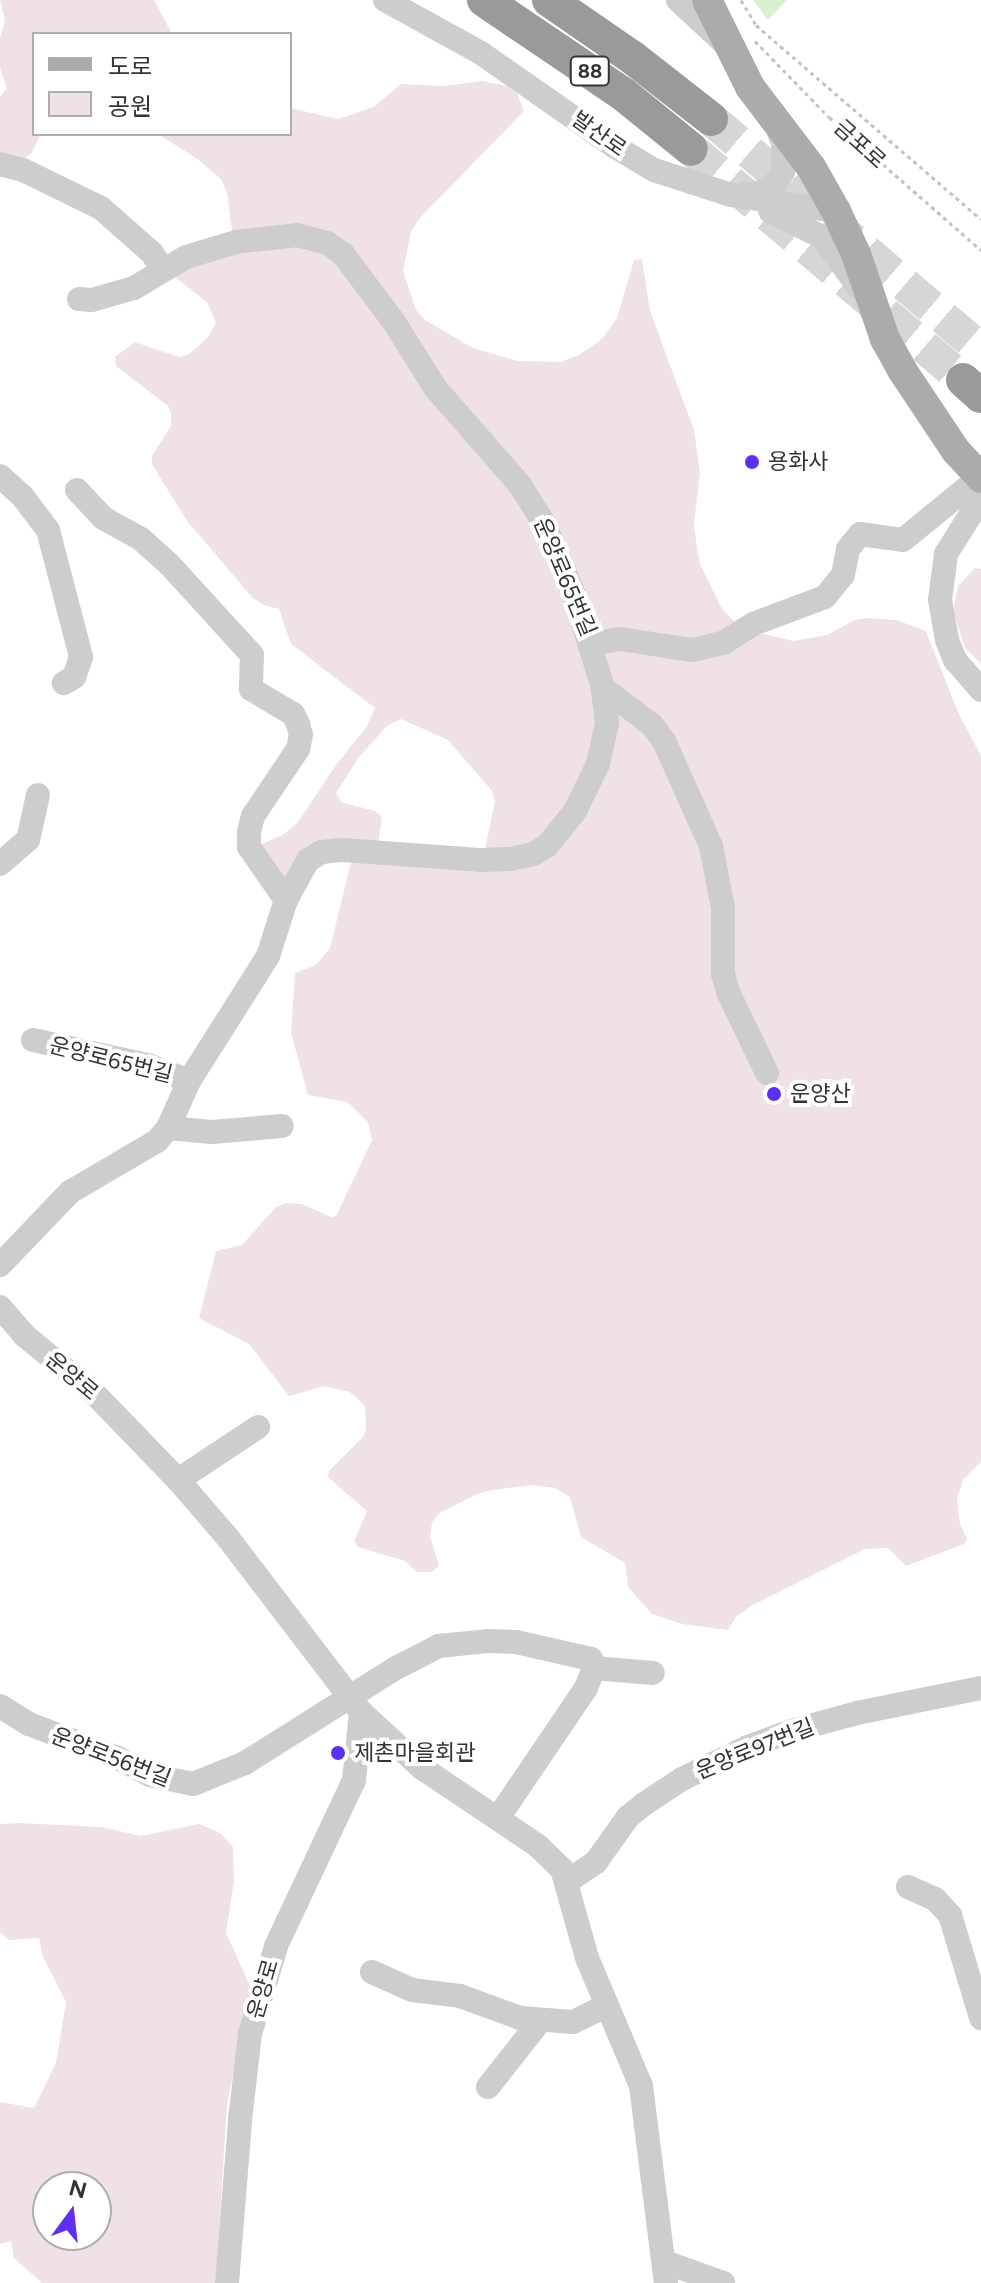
<!DOCTYPE html>
<meta charset="utf-8">
<style>
body{margin:0}
#map{position:relative;width:981px;height:2283px;overflow:hidden;background:#fff;font-family:Figtree,"Noto Sans KR",sans-serif}
div>[style]{position:absolute}
[style*='--x']{left:calc(var(--x)*1px);top:calc(var(--y)*1px);width:calc(var(--w)*1px);rotate:calc(var(--a)*1deg)}
.green>*{inset:0;background:#f0e1e4}
.water>*{inset:0;background:#d7f0cd}
.highway-tunnel>*{height:34px;margin-top:-17px;transform-origin:0;background:repeating-linear-gradient(90deg,#d6d6d6 0 34px,transparent 0 51px)}
.path>*{height:3px;margin-top:-1.5px;transform-origin:0;background:repeating-linear-gradient(90deg,#c3c3c3 0 4px,transparent 0 8px)}
.minor>*{height:24px;margin:-12px;padding:0 12px;transform-origin:12px;border-radius:12px;background:#cdcdcd}
.major>*{height:30px;margin:-15px;padding:0 15px;transform-origin:15px;border-radius:15px;background:#ababab}
.highway>*{height:34px;margin:-17px;padding:0 17px;transform-origin:17px;border-radius:17px;background:#9a9a9a}
.dots>*{width:22px;height:22px;translate:-50% -50%;box-sizing:border-box;border:4px solid #fff;border-radius:50%}
span{translate:-50% -50%;white-space:nowrap;text-align:center;line-height:1.15;-webkit-text-stroke:8px #fff;paint-order:stroke}
.shield-label span{padding:2px 6px;background:#fff;border:2px solid;border-radius:6px;-webkit-text-stroke-width:0}
.shield-label{font-size:20px;color:#333;font-weight:700}
.street-label{font-size:22px;color:#333}
.poi-label{font-size:22px;color:#333}
.left{translate:0 -50%;text-align:left}
.legend{position:absolute;left:32px;top:32px;width:260px;height:104px;box-sizing:border-box;background:#fff;border:2px solid #adadad;margin:0;padding:10px 14px;list-style:none;font-size:24px;color:#333}
.legend li{display:flex;align-items:center;gap:16px;height:40px}
.legend b{width:40px;border:2px solid #adadad}
.north{position:absolute;left:32px;top:2171px;width:80px;height:80px;box-sizing:border-box;background:#fff;border:2px solid #adadad;border-radius:50%;rotate:15deg;font-size:22px;font-weight:700;line-height:32px;text-align:center;color:#333}
.north::after{content:'';display:block;margin:auto;width:28px;height:36px;background:#5d2ff0;clip-path:polygon(50% 0,100% 100%,50% 72%,0 100%)}
</style>
<div id="map">
<div class="green">
<div style="clip-path:polygon(0 0,154px 0,172px 34px,34px 34px,34px 134px,41px 134px,31px 154px,24px 158px,0 157px,0 96px,7px 89px,0 68px,0 38px,5px 21px)"></div>
<div style="clip-path:polygon(482px 81px,507px 86px,517px 93px,524px 111px,419px 219px,411px 232px,403px 271px,416px 310px,425px 320px,473px 348px,518px 361px,561px 362px,579px 355px,602px 339px,617px 318px,634px 260px,642px 259px,650px 311px,694px 430px,700px 472px,694px 524px,697px 547px,700px 564px,722px 609px,735px 622px,751px 631px,794px 641px,827px 635px,855px 620px,867px 618px,896px 620px,926px 631px,958px 712px,981px 756px,981px 1462px,963px 1480px,957px 1499px,960px 1524px,967px 1539px,964px 1544px,906px 1566px,888px 1548px,865px 1549px,751px 1606px,736px 1617px,728px 1630px,682px 1624px,652px 1614px,628px 1587px,625px 1563px,581px 1537px,570px 1497px,555px 1488px,532px 1485px,493px 1490px,477px 1494px,438px 1514px,432px 1523px,430px 1536px,439px 1566px,432px 1572px,417px 1572px,405px 1561px,358px 1547px,354px 1542px,367px 1511px,328px 1477px,329px 1471px,363px 1437px,366px 1429px,365px 1406px,350px 1392px,324px 1386px,289px 1396px,249px 1344px,199px 1318px,216px 1251px,242px 1245px,275px 1208px,285px 1203px,302px 1204px,331px 1217px,336px 1216px,372px 1140px,368px 1122px,347px 1102px,308px 1095px,291px 1033px,295px 973px,316px 965px,330px 948px,352px 858px,481px 868px,495px 801px,492px 791px,448px 740px,401px 719px,387px 726px,359px 757px,336px 793px,341px 802px,375px 811px,382px 817px,378px 844px,337px 846px,289px 887px,256px 847px,284px 834px,298px 822px,336px 765px,366px 728px,375px 708px,291px 644px,279px 609px,263px 605px,252px 597px,187px 521px,152px 464px,152px 456px,171px 426px,171px 413px,168px 406px,116px 366px,115px 357px,135px 342px,179px 357px,189px 354px,208px 337px,216px 323px,207px 302px,171px 274px,233px 240px,227px 192px,221px 179px,196px 158px,158px 134px,290px 134px,290px 108px,338px 119px,374px 107px,401px 84px,444px 86px)"></div>
<div style="clip-path:polygon(975px 568px,981px 569px,981px 664px,965px 648px,953px 611px,958px 586px)"></div>
<div style="clip-path:polygon(evenodd,18px 1823px,102px 1827px,141px 1836px,199px 1824px,220px 1833px,233px 1847px,234px 1881px,226px 1933px,251px 1988px,227px 2104px,216px 2283px,42px 2283px,14px 2258px,11px 2241px,0 2244px,0 2102px,34px 2108px,56px 2063px,66px 2002px,43px 1957px,39px 1938px,9px 1940px,0 1932px,0 1824px,18px 1823px,48px 2187px,96px 2187px,96px 2235px,48px 2235px,48px 2187px)"></div>
</div>
<div class="water">
<div style="clip-path:polygon(753px 0,787px 0,768px 20px)"></div>
</div>
<div class="highway-tunnel">
<div style="--x:711;--y:119;--w:355;--a:40.5"></div>
<div style="--x:691;--y:149;--w:357;--a:40.3"></div>
</div>
<div class="path">
<div style="--x:741;--y:0;--w:29;--a:59"></div>
<div style="--x:756;--y:25;--w:297;--a:40.8"></div>
<div style="--x:755;--y:41;--w:106;--a:45.8"></div>
<div style="--x:829;--y:117;--w:202;--a:41.2"></div>
</div>
<div class="minor">
<div style="--x:385;--y:0;--w:110;--a:28.9"></div>
<div style="--x:481;--y:53;--w:162;--a:35"></div>
<div style="--x:614;--y:146;--w:47;--a:31"></div>
<div style="--x:654;--y:170;--w:81;--a:18"></div>
<div style="--x:731;--y:195;--w:106;--a:8.7"></div>
<div style="--x:678;--y:0;--w:62;--a:43"></div>
<div style="--x:0;--y:164;--w:24;--a:15"></div>
<div style="--x:23;--y:170;--w:87;--a:26"></div>
<div style="--x:101;--y:208;--w:68;--a:41.4"></div>
<div style="--x:152;--y:253;--w:20;--a:57"></div>
<div style="--x:745;--y:194;--w:14;--a:-4"></div>
<div style="--x:759;--y:193;--w:17;--a:-28"></div>
<div style="--x:774;--y:185;--w:16;--a:-55"></div>
<div style="--x:783;--y:172;--w:29;--a:-90"></div>
<div style="--x:783;--y:143;--w:19;--a:-111"></div>
<div style="--x:770;--y:211;--w:58;--a:26.6"></div>
<div style="--x:822;--y:237;--w:64;--a:53.8"></div>
<div style="--x:0;--y:476;--w:31;--a:42"></div>
<div style="--x:23;--y:497;--w:41;--a:52.9"></div>
<div style="--x:48;--y:530;--w:131;--a:75.4"></div>
<div style="--x:81;--y:657;--w:21;--a:109"></div>
<div style="--x:74;--y:677;--w:12;--a:149"></div>
<div style="--x:77;--y:490;--w:38;--a:47"></div>
<div style="--x:103;--y:518;--w:43;--a:28.9"></div>
<div style="--x:141;--y:539;--w:38;--a:42"></div>
<div style="--x:169;--y:564;--w:123;--a:47.6"></div>
<div style="--x:252;--y:655;--w:34;--a:92"></div>
<div style="--x:251;--y:689;--w:49;--a:30.8"></div>
<div style="--x:293;--y:714;--w:11;--a:63"></div>
<div style="--x:298;--y:724;--w:11;--a:75"></div>
<div style="--x:301;--y:735;--w:14;--a:102"></div>
<div style="--x:298;--y:749;--w:81;--a:123.9"></div>
<div style="--x:253;--y:816;--w:16;--a:104"></div>
<div style="--x:249;--y:832;--w:15;--a:90"></div>
<div style="--x:249;--y:847;--w:65;--a:55.1"></div>
<div style="--x:981;--y:498;--w:66;--a:122"></div>
<div style="--x:946;--y:554;--w:46;--a:97.4"></div>
<div style="--x:940;--y:600;--w:41;--a:80.1"></div>
<div style="--x:947;--y:640;--w:22;--a:68"></div>
<div style="--x:955;--y:660;--w:40;--a:49"></div>
<div style="--x:589;--y:644;--w:31;--a:-9"></div>
<div style="--x:620;--y:639;--w:73;--a:8.7"></div>
<div style="--x:692;--y:650;--w:32;--a:-13"></div>
<div style="--x:723;--y:643;--w:36;--a:-32"></div>
<div style="--x:753;--y:624;--w:77;--a:-20.6"></div>
<div style="--x:825;--y:597;--w:28;--a:-51"></div>
<div style="--x:843;--y:575;--w:26;--a:-79"></div>
<div style="--x:848;--y:549;--w:19;--a:-51"></div>
<div style="--x:860;--y:534;--w:43;--a:7.9"></div>
<div style="--x:903;--y:540;--w:99;--a:-39.3"></div>
<div style="--x:603;--y:688;--w:61;--a:37.1"></div>
<div style="--x:652;--y:725;--w:20;--a:53"></div>
<div style="--x:664;--y:741;--w:115;--a:65.9"></div>
<div style="--x:711;--y:846;--w:63;--a:79"></div>
<div style="--x:723;--y:908;--w:66;--a:90"></div>
<div style="--x:723;--y:974;--w:19;--a:74"></div>
<div style="--x:728;--y:992;--w:90;--a:64.3"></div>
<div style="--x:0;--y:864;--w:37;--a:-41"></div>
<div style="--x:28;--y:840;--w:46;--a:-77.5"></div>
<div style="--x:33;--y:1040;--w:118;--a:12.3"></div>
<div style="--x:148;--y:1065;--w:44;--a:21.3"></div>
<div style="--x:168;--y:1128;--w:44;--a:5.2"></div>
<div style="--x:212;--y:1132;--w:70;--a:-4.9"></div>
<div style="--x:0;--y:1265;--w:101;--a:-46.2"></div>
<div style="--x:70;--y:1192;--w:101;--a:-30.4"></div>
<div style="--x:157;--y:1141;--w:17;--a:-50"></div>
<div style="--x:168;--y:1128;--w:51;--a:-65.9"></div>
<div style="--x:189;--y:1081;--w:148;--a:-57.7"></div>
<div style="--x:268;--y:956;--w:59;--a:-72.2"></div>
<div style="--x:286;--y:900;--w:46;--a:-61.2"></div>
<div style="--x:308;--y:860;--w:16;--a:-30"></div>
<div style="--x:322;--y:852;--w:20;--a:-6"></div>
<div style="--x:342;--y:850;--w:138;--a:4.1"></div>
<div style="--x:480;--y:860;--w:30;--a:-2"></div>
<div style="--x:510;--y:859;--w:24;--a:-12"></div>
<div style="--x:533;--y:854;--w:16;--a:-30"></div>
<div style="--x:547;--y:846;--w:45;--a:-51.3"></div>
<div style="--x:575;--y:811;--w:52;--a:-63.9"></div>
<div style="--x:598;--y:764;--w:42;--a:-77.6"></div>
<div style="--x:607;--y:723;--w:35;--a:-97"></div>
<div style="--x:603;--y:688;--w:95;--a:-107.1"></div>
<div style="--x:575;--y:597;--w:78;--a:-112.6"></div>
<div style="--x:545;--y:525;--w:47;--a:-122"></div>
<div style="--x:520;--y:485;--w:128;--a:-131.2"></div>
<div style="--x:436;--y:389;--w:79;--a:-122.1"></div>
<div style="--x:394;--y:322;--w:85;--a:-126.9"></div>
<div style="--x:343;--y:254;--w:19;--a:-145"></div>
<div style="--x:327;--y:243;--w:30;--a:-165"></div>
<div style="--x:298;--y:235;--w:62;--a:173.6"></div>
<div style="--x:236;--y:242;--w:52;--a:163.3"></div>
<div style="--x:186;--y:257;--w:61;--a:149.2"></div>
<div style="--x:134;--y:288;--w:44;--a:164.1"></div>
<div style="--x:92;--y:300;--w:13;--a:-176"></div>
<div style="--x:0;--y:1307;--w:37;--a:49"></div>
<div style="--x:24;--y:1335;--w:88;--a:39.5"></div>
<div style="--x:92;--y:1391;--w:124;--a:46"></div>
<div style="--x:178;--y:1480;--w:77;--a:49.2"></div>
<div style="--x:228;--y:1538;--w:219;--a:52.6"></div>
<div style="--x:361;--y:1712;--w:83;--a:42.6"></div>
<div style="--x:422;--y:1768;--w:140;--a:33.9"></div>
<div style="--x:538;--y:1846;--w:33;--a:44"></div>
<div style="--x:562;--y:1869;--w:92;--a:74.3"></div>
<div style="--x:587;--y:1958;--w:139;--a:67.1"></div>
<div style="--x:641;--y:2086;--w:199;--a:82.8"></div>
<div style="--x:178;--y:1480;--w:96;--a:-33.5"></div>
<div style="--x:594;--y:1668;--w:59;--a:4.8"></div>
<div style="--x:0;--y:1706;--w:34;--a:32"></div>
<div style="--x:29;--y:1724;--w:95;--a:20.9"></div>
<div style="--x:118;--y:1758;--w:36;--a:28"></div>
<div style="--x:150;--y:1775;--w:44;--a:11.8"></div>
<div style="--x:193;--y:1784;--w:56;--a:-22"></div>
<div style="--x:245;--y:1763;--w:178;--a:-32.2"></div>
<div style="--x:396;--y:1668;--w:48;--a:-27.1"></div>
<div style="--x:439;--y:1646;--w:48;--a:-5.9"></div>
<div style="--x:487;--y:1641;--w:29;--a:2"></div>
<div style="--x:516;--y:1642;--w:77;--a:12.8"></div>
<div style="--x:591;--y:1659;--w:9;--a:72"></div>
<div style="--x:594;--y:1668;--w:22;--a:112"></div>
<div style="--x:586;--y:1688;--w:157;--a:124.1"></div>
<div style="--x:568;--y:1881;--w:34;--a:-34"></div>
<div style="--x:596;--y:1862;--w:55;--a:-54.6"></div>
<div style="--x:628;--y:1817;--w:21;--a:-39"></div>
<div style="--x:644;--y:1804;--w:45;--a:-33.3"></div>
<div style="--x:682;--y:1779;--w:73;--a:-25.9"></div>
<div style="--x:748;--y:1747;--w:46;--a:-20.4"></div>
<div style="--x:791;--y:1731;--w:68;--a:-15.3"></div>
<div style="--x:857;--y:1713;--w:126;--a:-11.4"></div>
<div style="--x:908;--y:1887;--w:30;--a:24"></div>
<div style="--x:935;--y:1899;--w:22;--a:47"></div>
<div style="--x:950;--y:1915;--w:108;--a:73.2"></div>
<div style="--x:372;--y:1972;--w:44;--a:24.2"></div>
<div style="--x:412;--y:1990;--w:48;--a:7.1"></div>
<div style="--x:460;--y:1996;--w:64;--a:20.1"></div>
<div style="--x:520;--y:2018;--w:53;--a:4.3"></div>
<div style="--x:573;--y:2022;--w:37;--a:-26"></div>
<div style="--x:488;--y:2087;--w:84;--a:-51.8"></div>
<div style="--x:665;--y:2262;--w:62;--a:19.9"></div>
<div style="--x:227;--y:2283;--w:164;--a:-85.4"></div>
<div style="--x:240;--y:2120;--w:87;--a:-83.4"></div>
<div style="--x:250;--y:2034;--w:92;--a:-73.5"></div>
<div style="--x:276;--y:1946;--w:183;--a:-64.8"></div>
<div style="--x:354;--y:1780;--w:68;--a:-84.1"></div>
</div>
<div class="major">
<div style="--x:707;--y:0;--w:97;--a:63.7"></div>
<div style="--x:750;--y:87;--w:101;--a:52.7"></div>
<div style="--x:811;--y:167;--w:51;--a:60.4"></div>
<div style="--x:836;--y:211;--w:47;--a:65.1"></div>
<div style="--x:856;--y:254;--w:90;--a:71.2"></div>
<div style="--x:885;--y:339;--w:35;--a:61"></div>
<div style="--x:902;--y:370;--w:97;--a:56.3"></div>
<div style="--x:956;--y:451;--w:37;--a:47"></div>
</div>
<div class="highway">
<div style="--x:484;--y:0;--w:168;--a:34.1"></div>
<div style="--x:623;--y:94;--w:87;--a:39"></div>
<div style="--x:549;--y:0;--w:102;--a:34.6"></div>
<div style="--x:633;--y:58;--w:99;--a:38"></div>
<div style="--x:963;--y:380;--w:24;--a:42"></div>
</div>
<div class="dots">
<div style="left:752px;top:462px;background:#5d2ff0"></div>
<div style="left:774px;top:1094px;background:#5d2ff0"></div>
<div style="left:338px;top:1753px;background:#5d2ff0"></div>
</div>
<div class="shield-label">
<span style="left:590px;top:71px">88</span>
</div>
<div class="street-label">
<span style="left:599px;top:134px;rotate:35deg">발산로</span>
<span style="left:860px;top:144px;rotate:42deg">금포로</span>
<span style="left:565px;top:577px;rotate:67deg">운양로65번길</span>
<span style="left:111px;top:1060px;rotate:14deg">운양로65번길</span>
<span style="left:72px;top:1376px;rotate:40deg">운양로</span>
<span style="left:755px;top:1749px;rotate:-22deg">운양로97번길</span>
<span style="left:111px;top:1757px;rotate:21deg">운양로56번길</span>
<span style="left:263px;top:1989px;rotate:-74deg">운양로</span>
</div>
<div class="poi-label">
<span class="left" style="left:768px;top:462px">용화사</span>
<span class="left" style="left:790px;top:1094px">운양산</span>
<span class="left" style="left:354px;top:1753px">제촌마을회관</span>
</div>
<ul class="legend">
<li><b style="height:10px;background:#ababab"></b>도로</li>
<li><b style="height:22px;background:#f0e1e4"></b>공원</li>
</ul>
<div class="north">N</div>
</div>
